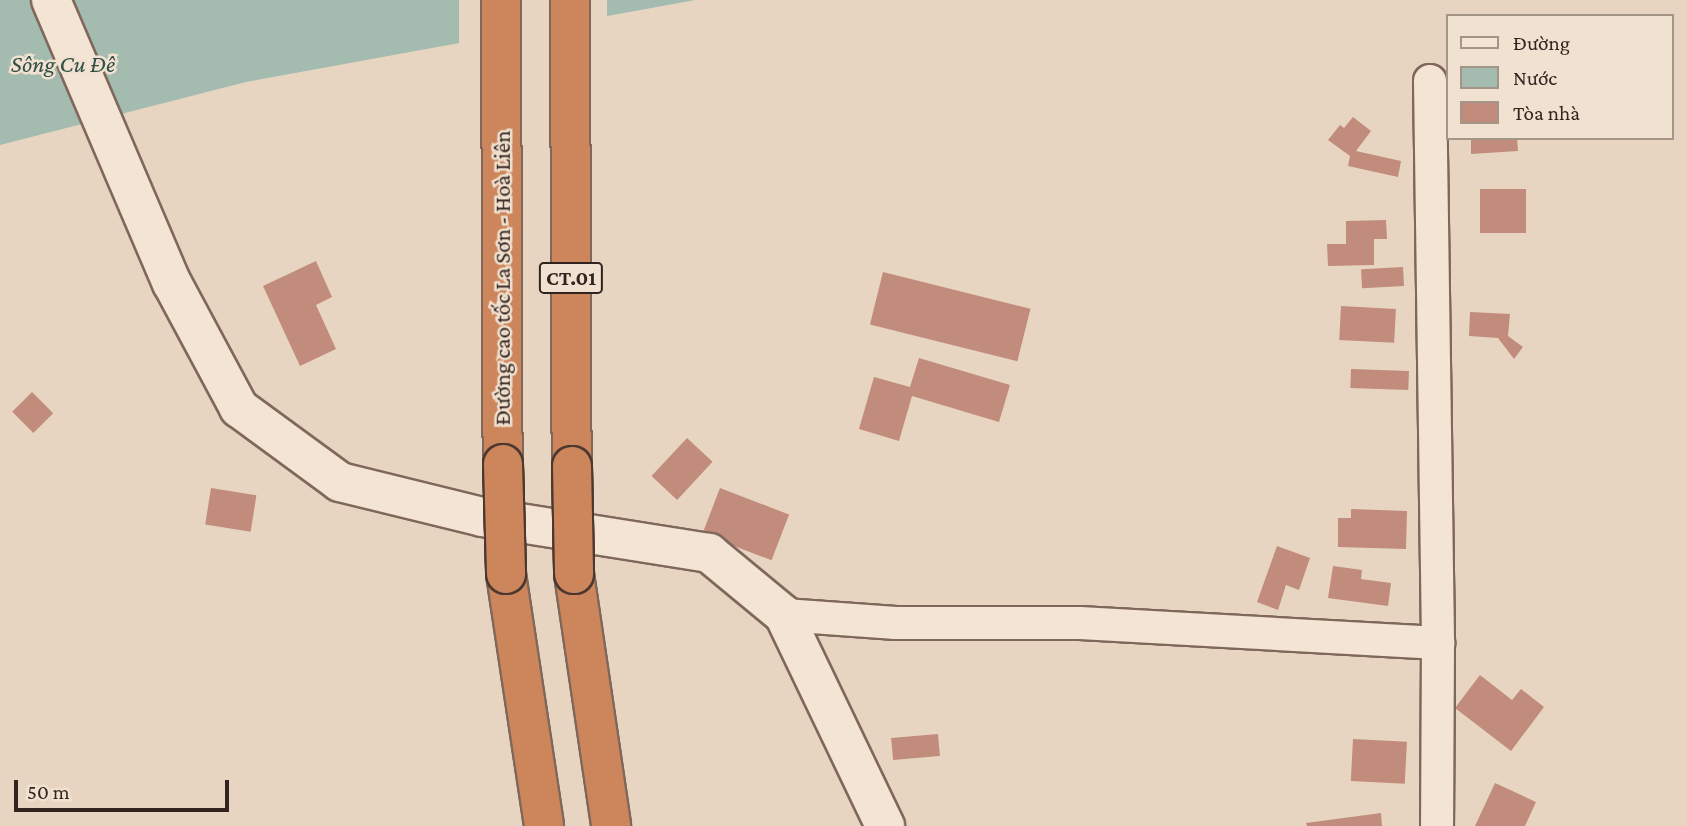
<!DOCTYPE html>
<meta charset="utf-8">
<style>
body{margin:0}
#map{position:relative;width:1687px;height:826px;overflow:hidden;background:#e7d5c2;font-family:"Crimson Pro",serif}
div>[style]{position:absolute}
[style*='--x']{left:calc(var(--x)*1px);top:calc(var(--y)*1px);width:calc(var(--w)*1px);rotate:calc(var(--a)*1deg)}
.water>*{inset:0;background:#a4bbb0}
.pier>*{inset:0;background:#e7d5c2}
.building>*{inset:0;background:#c18c7c;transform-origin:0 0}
.roads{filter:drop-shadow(2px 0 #7f685b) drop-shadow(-2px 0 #7f685b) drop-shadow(0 2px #7f685b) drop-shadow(0 -2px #7f685b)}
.street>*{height:32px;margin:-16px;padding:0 16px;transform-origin:16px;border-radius:16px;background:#f4e4d4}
.secondary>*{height:38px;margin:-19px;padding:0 19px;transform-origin:19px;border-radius:19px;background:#f4e4d4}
.highway>*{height:38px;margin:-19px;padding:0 19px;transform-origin:19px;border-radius:19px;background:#cd865c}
.bridges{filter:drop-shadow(2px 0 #4d382f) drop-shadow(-2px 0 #4d382f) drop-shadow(0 2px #4d382f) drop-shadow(0 -2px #4d382f)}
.highway-bridge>*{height:38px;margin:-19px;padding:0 19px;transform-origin:19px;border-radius:19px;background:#cd865c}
span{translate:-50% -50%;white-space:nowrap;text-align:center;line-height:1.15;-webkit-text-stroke:5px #f0e1d0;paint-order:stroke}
.shield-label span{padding:2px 5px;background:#f0e1d0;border:2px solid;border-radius:5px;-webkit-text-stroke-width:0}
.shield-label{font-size:21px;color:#31231e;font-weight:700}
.street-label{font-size:23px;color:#31231e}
.water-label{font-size:24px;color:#2f4f47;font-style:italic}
.legend{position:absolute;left:1446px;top:14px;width:228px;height:126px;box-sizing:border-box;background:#f0e1d0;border:2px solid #a49589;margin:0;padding:9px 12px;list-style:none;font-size:21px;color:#31231e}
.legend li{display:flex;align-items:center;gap:14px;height:35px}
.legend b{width:35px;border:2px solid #a49589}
.scale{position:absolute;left:14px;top:780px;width:215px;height:32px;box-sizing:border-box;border:4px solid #31231e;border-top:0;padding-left:9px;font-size:21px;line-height:24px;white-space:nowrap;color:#31231e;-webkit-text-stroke:5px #f0e1d0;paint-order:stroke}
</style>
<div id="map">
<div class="water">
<div style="clip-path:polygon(0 0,695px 0,246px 82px,0 145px)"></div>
</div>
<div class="pier">
<div style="clip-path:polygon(459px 0,607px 0,607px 19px,459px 46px)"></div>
</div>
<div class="building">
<div style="clip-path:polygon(1353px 117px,1371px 131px,1356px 151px,1401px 161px,1398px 177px,1348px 166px,1350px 156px,1328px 140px,1340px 125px,1344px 128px)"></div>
<div style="clip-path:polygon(1471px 138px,1517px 138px,1518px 151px,1471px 154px)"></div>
<div style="left:1480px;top:189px;width:46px;height:44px"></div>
<div style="clip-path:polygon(1386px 220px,1387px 239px,1374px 239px,1374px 265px,1328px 266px,1327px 244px,1346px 244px,1346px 221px)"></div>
<div style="clip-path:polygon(316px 261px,332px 297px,316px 305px,336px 349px,300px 366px,263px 286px)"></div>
<div style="left:1403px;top:267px;width:19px;height:42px;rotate:87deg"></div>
<div style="left:883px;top:272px;width:152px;height:54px;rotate:14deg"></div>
<div style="left:1341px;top:306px;width:55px;height:34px;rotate:3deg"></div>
<div style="clip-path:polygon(1470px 312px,1510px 314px,1508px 336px,1523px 347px,1514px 359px,1498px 338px,1469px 336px)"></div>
<div style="clip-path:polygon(919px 358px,1010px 385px,999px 422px,912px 396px,899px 441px,859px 429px,874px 377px,910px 387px)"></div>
<div style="left:1351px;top:369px;width:58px;height:19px;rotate:2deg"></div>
<div style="left:32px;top:392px;width:30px;height:28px;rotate:45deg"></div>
<div style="left:687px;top:438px;width:35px;height:52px;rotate:43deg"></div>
<div style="left:211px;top:488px;width:46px;height:37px;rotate:9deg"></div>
<div style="left:720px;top:488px;width:74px;height:49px;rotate:21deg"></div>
<div style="clip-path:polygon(1351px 509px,1407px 511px,1406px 549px,1338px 547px,1338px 518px,1351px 518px)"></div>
<div style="clip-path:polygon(1277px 546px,1310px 558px,1299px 590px,1286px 585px,1278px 610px,1257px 602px)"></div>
<div style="clip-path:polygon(1333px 566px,1362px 570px,1361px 579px,1391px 583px,1388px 606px,1328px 598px)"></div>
<div style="clip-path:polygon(1480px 675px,1512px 700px,1521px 689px,1544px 707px,1511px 751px,1455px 708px)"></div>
<div style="left:938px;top:734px;width:22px;height:47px;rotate:85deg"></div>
<div style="left:1353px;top:739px;width:54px;height:42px;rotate:3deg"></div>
<div style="clip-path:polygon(1495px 783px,1536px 802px,1525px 826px,1475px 826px)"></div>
<div style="clip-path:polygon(1381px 813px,1382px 826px,1307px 826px,1306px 823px)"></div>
</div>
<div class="roads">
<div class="street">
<div style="--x:1430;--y:81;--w:562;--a:89.18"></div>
<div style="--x:1438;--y:643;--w:183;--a:90.3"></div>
<div style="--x:784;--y:615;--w:112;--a:4.1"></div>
<div style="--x:896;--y:623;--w:184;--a:0"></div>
<div style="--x:1080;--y:623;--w:359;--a:3.2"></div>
</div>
<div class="secondary">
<div style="--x:51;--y:0;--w:308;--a:66.9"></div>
<div style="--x:172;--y:283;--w:142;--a:61.8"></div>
<div style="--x:239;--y:408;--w:125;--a:36.2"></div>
<div style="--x:340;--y:482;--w:146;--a:13.8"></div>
<div style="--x:482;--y:517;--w:230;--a:9"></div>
<div style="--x:709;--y:553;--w:97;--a:39.6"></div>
<div style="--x:784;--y:615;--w:234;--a:64.4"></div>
</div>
<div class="highway">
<div style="--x:501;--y:0;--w:464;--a:89.8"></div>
<div style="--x:570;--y:0;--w:466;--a:89.8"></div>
<div style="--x:506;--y:574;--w:255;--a:81.4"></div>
<div style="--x:574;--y:574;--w:255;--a:81.6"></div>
</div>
</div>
<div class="bridges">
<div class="highway-bridge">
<div style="--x:503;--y:464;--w:110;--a:88.4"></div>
<div style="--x:572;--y:466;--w:108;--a:88.9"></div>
</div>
</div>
<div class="shield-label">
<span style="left:571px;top:278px">CT.01</span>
</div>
<div class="street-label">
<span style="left:502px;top:278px;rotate:-90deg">Đường cao tốc La Sơn - Hoà Liên</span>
</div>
<div class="water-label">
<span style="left:63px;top:64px">Sông Cu Đê</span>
</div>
<ul class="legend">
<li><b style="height:9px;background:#f4e4d4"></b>Đường</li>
<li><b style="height:19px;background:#a4bbb0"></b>Nước</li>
<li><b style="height:19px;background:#c18c7c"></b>Tòa nhà</li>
</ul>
<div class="scale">50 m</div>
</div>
